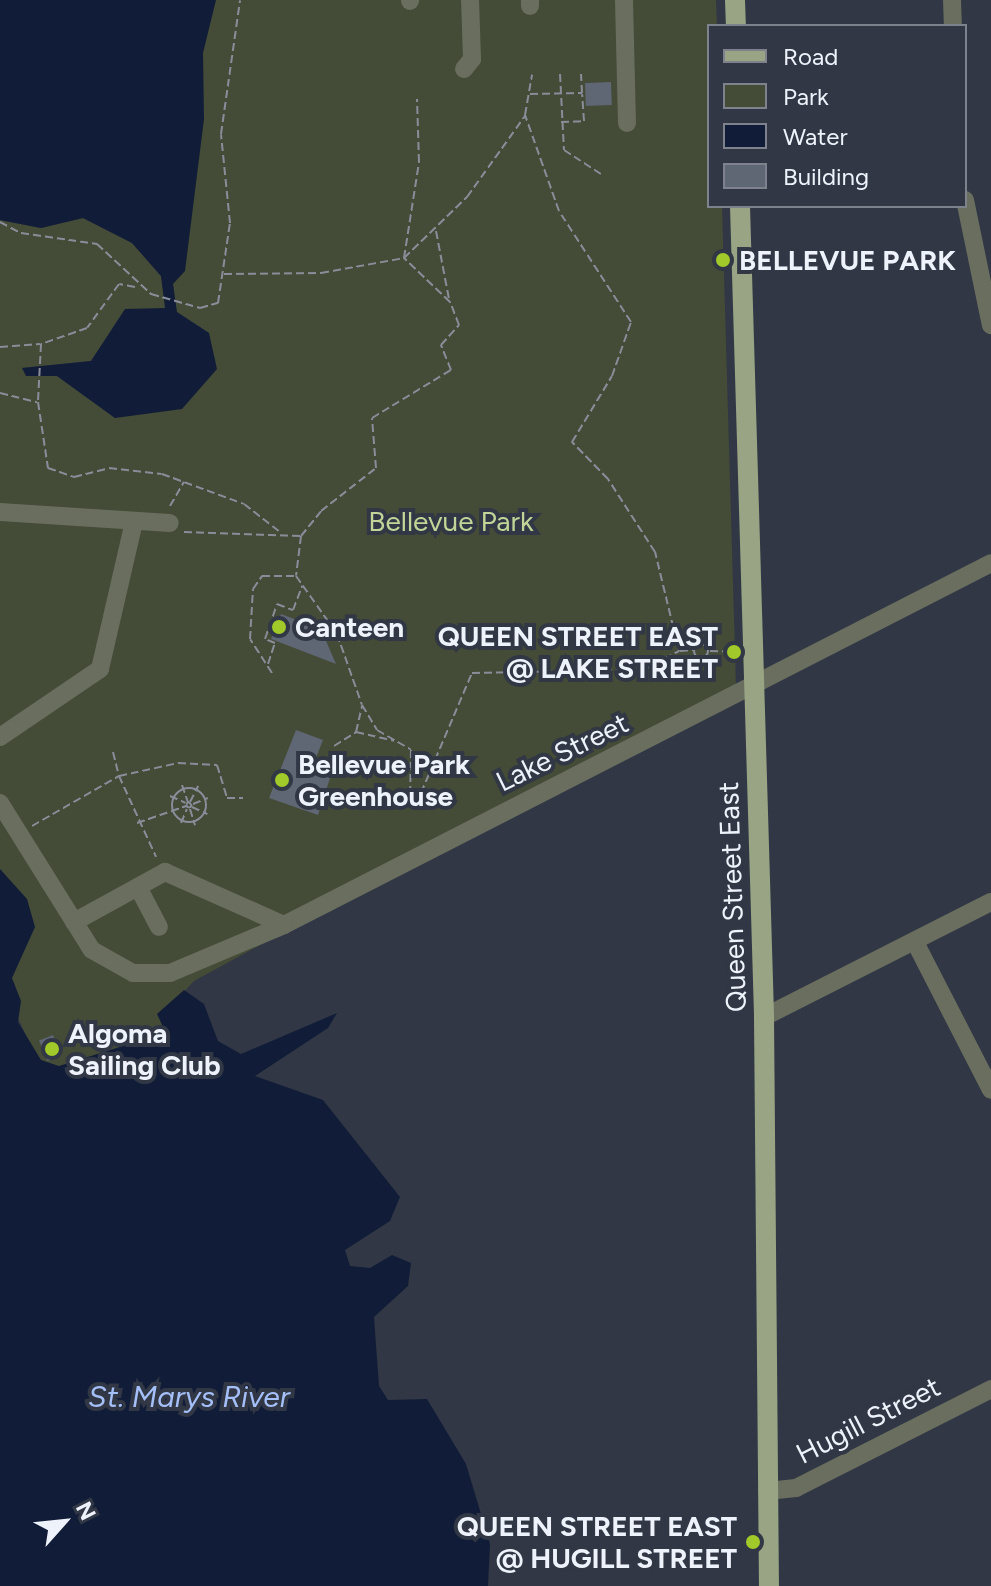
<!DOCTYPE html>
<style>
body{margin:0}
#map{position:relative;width:991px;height:1586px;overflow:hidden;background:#313744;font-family:Figtree,sans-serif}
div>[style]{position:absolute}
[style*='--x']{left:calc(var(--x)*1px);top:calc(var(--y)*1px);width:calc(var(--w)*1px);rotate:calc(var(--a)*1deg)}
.green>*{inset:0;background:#444b36}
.water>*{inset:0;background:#111d38}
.building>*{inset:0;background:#5f6674;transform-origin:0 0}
.path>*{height:2px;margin-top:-1px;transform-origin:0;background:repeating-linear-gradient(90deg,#888d99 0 8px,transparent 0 12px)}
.path>.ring{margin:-1px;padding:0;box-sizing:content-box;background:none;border:2px solid #888d99;border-radius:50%}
.minor>*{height:18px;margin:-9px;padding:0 9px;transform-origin:9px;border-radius:9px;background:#696e5f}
.major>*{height:20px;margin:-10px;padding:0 10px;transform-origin:10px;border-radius:10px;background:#98a484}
.dots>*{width:22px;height:22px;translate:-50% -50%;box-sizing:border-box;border:4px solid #313744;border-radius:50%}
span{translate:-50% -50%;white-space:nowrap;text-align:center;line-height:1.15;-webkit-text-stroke:8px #313744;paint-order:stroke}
.poi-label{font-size:28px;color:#eef2fb;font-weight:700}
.left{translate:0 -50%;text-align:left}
.right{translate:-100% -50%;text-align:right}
.park-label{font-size:28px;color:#c0d597}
.street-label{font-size:28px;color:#eef2fb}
.water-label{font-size:30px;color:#a5bff8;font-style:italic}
.legend{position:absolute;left:707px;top:24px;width:260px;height:184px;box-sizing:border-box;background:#313744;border:2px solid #7d828d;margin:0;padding:10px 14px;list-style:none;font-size:24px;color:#eef2fb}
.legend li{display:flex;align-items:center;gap:16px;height:40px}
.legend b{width:40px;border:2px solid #7d828d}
.north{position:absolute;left:24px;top:1482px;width:80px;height:80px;-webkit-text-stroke:6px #313744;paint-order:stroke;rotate:63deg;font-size:22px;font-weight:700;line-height:32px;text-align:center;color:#eef2fb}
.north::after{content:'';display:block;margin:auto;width:28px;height:36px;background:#eef2fb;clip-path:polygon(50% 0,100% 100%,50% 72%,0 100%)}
</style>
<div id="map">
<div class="green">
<div style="clip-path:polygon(209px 0,716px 0,717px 26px,709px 26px,709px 206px,722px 206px,736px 687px,194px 981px,181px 995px,198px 1037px,66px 1078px,35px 1055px,13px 1007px,0 923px,0 220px,41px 228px,83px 218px,132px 243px,161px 276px,166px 309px,126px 309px,91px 361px,23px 368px,57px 376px,115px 418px,209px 333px,176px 312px,173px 284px)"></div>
</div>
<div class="water">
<div style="clip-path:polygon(0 0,216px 0,203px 53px,204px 119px,185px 271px,173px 284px,177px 312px,209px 333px,217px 369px,182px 409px,115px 418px,57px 376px,26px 376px,22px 368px,91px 361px,125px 309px,165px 308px,161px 276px,132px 243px,83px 218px,41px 228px,0 220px)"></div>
<div style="clip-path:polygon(0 869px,27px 899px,35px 927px,12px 978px,21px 1001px,18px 1022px,41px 1060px,59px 1066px,142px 1040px,163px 1027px,157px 1014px,184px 990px,204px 1004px,218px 1041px,241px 1054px,337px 1013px,328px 1028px,255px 1076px,323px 1100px,400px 1197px,390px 1221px,345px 1250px,350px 1266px,370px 1268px,392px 1255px,411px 1263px,408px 1286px,374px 1317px,379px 1386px,388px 1400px,427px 1399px,466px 1464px,490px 1544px,488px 1586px,0 1586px)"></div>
</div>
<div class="building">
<div style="left:611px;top:82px;width:23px;height:26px;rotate:88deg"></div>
<div style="clip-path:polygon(281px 614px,321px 629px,336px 664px,271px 639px)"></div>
<div style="clip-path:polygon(296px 730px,323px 740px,312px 768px,331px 775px,318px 815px,269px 798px)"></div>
<div style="left:53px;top:1035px;width:22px;height:15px;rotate:68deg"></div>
</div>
<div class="path">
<div style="--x:560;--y:74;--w:76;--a:87"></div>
<div style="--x:564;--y:150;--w:44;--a:33"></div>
<div style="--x:530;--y:94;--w:52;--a:-1.1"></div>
<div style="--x:582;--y:93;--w:19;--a:-93"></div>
<div style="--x:561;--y:122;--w:23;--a:-2"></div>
<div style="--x:584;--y:121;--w:27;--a:-94"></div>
<div style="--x:0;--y:222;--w:24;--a:28"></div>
<div style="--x:21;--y:233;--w:77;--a:8.2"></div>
<div style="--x:97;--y:244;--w:74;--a:42.8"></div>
<div style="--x:151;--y:294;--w:51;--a:15.9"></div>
<div style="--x:200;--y:308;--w:19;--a:-16"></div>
<div style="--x:218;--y:303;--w:81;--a:-81.5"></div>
<div style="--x:230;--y:223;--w:89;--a:-95.8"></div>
<div style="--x:221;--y:134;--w:135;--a:-81.9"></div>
<div style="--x:436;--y:231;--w:69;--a:79.2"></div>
<div style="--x:224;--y:274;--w:97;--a:-0.6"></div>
<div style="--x:321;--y:273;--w:84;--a:-10.2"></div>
<div style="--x:404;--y:258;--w:88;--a:-44.1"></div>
<div style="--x:467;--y:197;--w:100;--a:-54.4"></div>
<div style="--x:135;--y:287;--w:16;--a:-169"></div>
<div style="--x:119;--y:284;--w:54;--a:126"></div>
<div style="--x:87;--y:328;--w:49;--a:160.8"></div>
<div style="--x:41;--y:344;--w:58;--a:93"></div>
<div style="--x:38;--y:402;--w:67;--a:81.4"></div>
<div style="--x:48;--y:468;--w:28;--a:19"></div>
<div style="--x:74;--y:477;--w:36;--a:-14"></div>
<div style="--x:109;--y:468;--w:53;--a:6.5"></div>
<div style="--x:162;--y:474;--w:87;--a:20.1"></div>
<div style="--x:244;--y:504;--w:46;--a:37.9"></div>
<div style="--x:0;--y:347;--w:40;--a:-4.3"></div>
<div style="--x:0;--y:393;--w:38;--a:14"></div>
<div style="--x:170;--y:506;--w:28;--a:-60"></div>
<div style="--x:184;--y:532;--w:117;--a:2"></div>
<div style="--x:301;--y:536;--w:32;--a:-51"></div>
<div style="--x:321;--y:511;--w:70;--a:-38"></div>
<div style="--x:376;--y:468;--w:50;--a:-94.6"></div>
<div style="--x:372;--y:418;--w:92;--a:-31.3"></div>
<div style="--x:451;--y:370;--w:27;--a:-112"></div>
<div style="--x:441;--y:345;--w:27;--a:-48"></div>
<div style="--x:459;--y:325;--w:25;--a:-111"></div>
<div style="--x:450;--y:302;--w:64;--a:-136.3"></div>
<div style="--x:404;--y:258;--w:97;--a:-81.1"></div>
<div style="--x:419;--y:162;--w:63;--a:-91.8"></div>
<div style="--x:301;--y:536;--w:40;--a:97.1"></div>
<div style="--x:296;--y:576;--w:71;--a:54.7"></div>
<div style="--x:337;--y:634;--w:75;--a:70.6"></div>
<div style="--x:362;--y:705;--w:29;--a:59"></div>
<div style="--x:377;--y:730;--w:39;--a:30"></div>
<div style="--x:411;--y:750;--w:50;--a:91.1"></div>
<div class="ring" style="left:694px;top:644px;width:12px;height:12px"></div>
<div style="--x:680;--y:651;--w:13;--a:-4"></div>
<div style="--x:710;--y:651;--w:25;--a:2"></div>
<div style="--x:268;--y:664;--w:22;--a:-72"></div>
<div style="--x:275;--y:643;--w:11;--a:-158"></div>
<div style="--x:265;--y:639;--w:37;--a:-71"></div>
<div style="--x:277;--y:604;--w:17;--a:21"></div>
<div style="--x:293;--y:610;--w:26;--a:-69"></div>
<div style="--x:272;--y:673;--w:40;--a:-122.9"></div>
<div style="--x:250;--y:639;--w:50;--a:-86.6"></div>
<div style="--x:253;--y:589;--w:16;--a:-55"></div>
<div style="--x:262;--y:576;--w:33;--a:0"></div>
<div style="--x:356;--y:732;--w:39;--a:13"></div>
<div style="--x:334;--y:746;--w:26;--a:-32"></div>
<div style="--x:356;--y:732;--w:27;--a:-77"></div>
<div style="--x:113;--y:752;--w:25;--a:76"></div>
<div style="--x:119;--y:776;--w:60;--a:-12.4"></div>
<div style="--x:178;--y:763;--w:39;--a:3"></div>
<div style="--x:217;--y:765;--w:34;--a:73"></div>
<div style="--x:227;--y:798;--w:16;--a:0"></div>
<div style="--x:182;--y:785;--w:18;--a:71"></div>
<div class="ring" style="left:172px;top:788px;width:32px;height:32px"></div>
<div style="--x:170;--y:796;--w:17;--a:24"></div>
<div style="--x:410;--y:801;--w:14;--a:-36"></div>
<div style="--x:421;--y:793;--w:130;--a:-67"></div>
<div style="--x:472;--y:673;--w:171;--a:-1"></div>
<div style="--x:643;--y:670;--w:41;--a:-27.8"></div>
<div style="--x:679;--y:651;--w:102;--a:-103.6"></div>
<div style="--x:655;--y:552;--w:87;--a:-122.8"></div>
<div style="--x:608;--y:479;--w:52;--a:-134.2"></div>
<div style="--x:572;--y:442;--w:77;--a:-58.8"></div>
<div style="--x:612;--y:376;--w:57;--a:-70.6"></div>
<div style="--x:631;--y:322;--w:132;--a:-123"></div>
<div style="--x:559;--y:211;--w:102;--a:-109.5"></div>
<div style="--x:525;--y:115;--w:41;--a:-80.1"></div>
<div style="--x:189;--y:802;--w:5;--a:53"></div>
<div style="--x:192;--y:806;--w:4;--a:153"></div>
<div style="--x:188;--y:808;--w:4;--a:-117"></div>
<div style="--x:186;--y:804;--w:4;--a:-34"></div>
<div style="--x:190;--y:802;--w:18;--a:-63"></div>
<div style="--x:193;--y:804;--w:16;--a:-22"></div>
<div style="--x:192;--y:807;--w:17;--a:25"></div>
<div style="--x:190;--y:809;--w:17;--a:73"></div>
<div style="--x:137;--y:823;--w:52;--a:-19.1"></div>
<div style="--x:181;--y:823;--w:15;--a:-67"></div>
<div style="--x:32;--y:826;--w:100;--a:-29.9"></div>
<div style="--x:119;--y:776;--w:89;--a:65.4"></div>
</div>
<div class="minor">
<div style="--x:410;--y:0;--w:1;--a:90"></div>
<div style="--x:530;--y:0;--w:6;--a:90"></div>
<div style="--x:624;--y:0;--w:123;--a:88.6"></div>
<div style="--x:952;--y:0;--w:26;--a:88"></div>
<div style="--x:464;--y:69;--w:13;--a:-51"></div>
<div style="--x:472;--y:59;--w:59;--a:-91.9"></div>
<div style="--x:965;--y:200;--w:128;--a:78.3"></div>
<div style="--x:0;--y:512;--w:170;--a:3.7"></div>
<div style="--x:0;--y:737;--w:121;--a:-34.2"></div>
<div style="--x:100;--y:669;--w:151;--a:-77"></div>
<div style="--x:0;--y:803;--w:173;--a:58"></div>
<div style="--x:92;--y:950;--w:47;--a:29.3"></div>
<div style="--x:133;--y:973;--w:37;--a:0"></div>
<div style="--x:170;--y:973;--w:124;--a:-22.8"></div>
<div style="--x:284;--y:925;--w:794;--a:-27.11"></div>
<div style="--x:138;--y:887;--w:45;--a:62.3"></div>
<div style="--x:74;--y:922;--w:104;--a:-28.8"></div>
<div style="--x:165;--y:872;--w:130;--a:24"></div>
<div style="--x:915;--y:942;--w:166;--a:62.8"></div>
<div style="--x:764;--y:1017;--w:254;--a:-26.9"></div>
<div style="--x:767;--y:1491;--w:29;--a:-6"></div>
<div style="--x:796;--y:1488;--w:219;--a:-26.9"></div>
</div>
<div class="major">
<div style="--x:735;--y:0;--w:26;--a:88"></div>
<div style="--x:740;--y:206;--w:811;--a:88.3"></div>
<div style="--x:764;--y:1017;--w:569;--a:89.5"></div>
</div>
<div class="dots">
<div style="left:723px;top:260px;background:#a1c92a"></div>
<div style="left:279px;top:627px;background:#a1c92a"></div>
<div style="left:734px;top:652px;background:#a1c92a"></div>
<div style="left:282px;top:780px;background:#a1c92a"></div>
<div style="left:52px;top:1049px;background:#a1c92a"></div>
<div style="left:753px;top:1542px;background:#a1c92a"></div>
</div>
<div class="poi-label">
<span class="left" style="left:739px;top:260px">BELLEVUE PARK</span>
<span class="left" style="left:295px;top:627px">Canteen</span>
<span class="right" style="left:718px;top:652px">QUEEN STREET EAST<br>@ LAKE STREET</span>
<span class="left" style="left:298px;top:780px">Bellevue Park<br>Greenhouse</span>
<span class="left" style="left:68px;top:1049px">Algoma<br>Sailing Club</span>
<span class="right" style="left:737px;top:1542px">QUEEN STREET EAST<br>@ HUGILL STREET</span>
</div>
<div class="park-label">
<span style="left:451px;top:521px">Bellevue Park</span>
</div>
<div class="street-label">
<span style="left:562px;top:752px;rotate:-26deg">Lake Street</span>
<span style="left:732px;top:897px;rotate:-92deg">Queen Street East</span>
<span style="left:868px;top:1420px;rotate:-27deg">Hugill Street</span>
</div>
<div class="water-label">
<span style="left:189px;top:1397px">St. Marys River</span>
</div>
<ul class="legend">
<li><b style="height:10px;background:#98a484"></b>Road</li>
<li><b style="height:22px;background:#444b36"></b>Park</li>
<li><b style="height:22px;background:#111d38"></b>Water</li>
<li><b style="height:22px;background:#5f6674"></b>Building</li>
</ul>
<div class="north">N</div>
</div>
